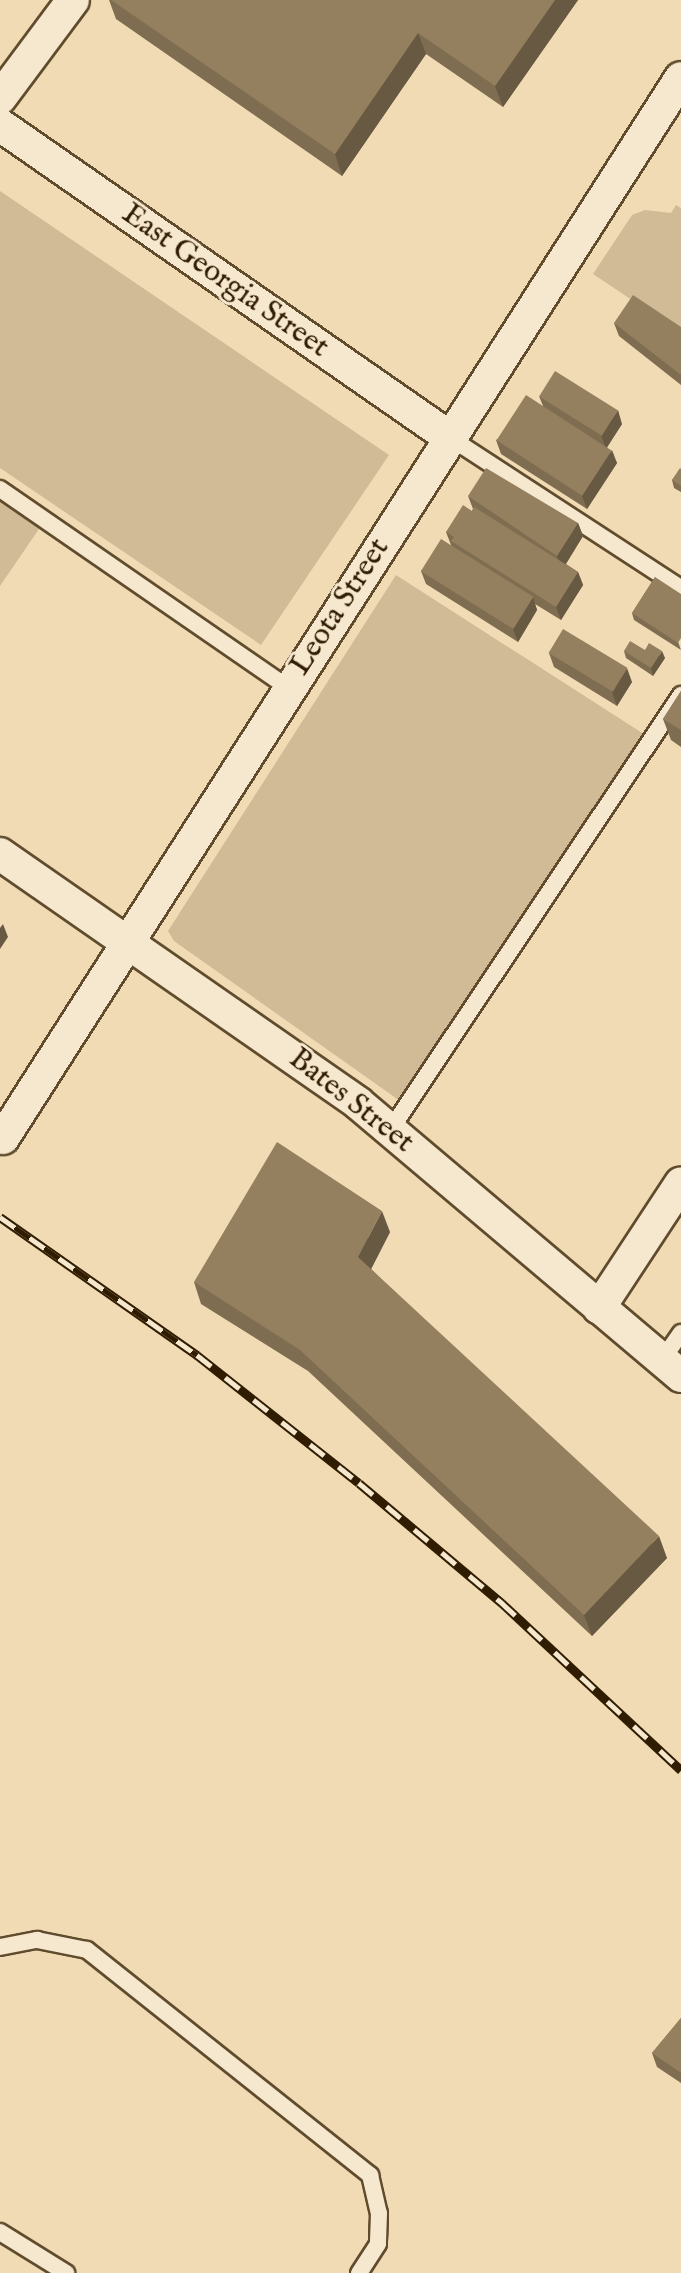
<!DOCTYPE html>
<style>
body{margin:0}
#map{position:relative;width:681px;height:2273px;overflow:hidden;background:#f1dbb5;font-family:"IM FELL English",serif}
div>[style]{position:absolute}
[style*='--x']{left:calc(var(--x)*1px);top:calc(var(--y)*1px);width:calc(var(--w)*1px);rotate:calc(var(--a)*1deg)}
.green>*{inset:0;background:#d0bb96}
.roads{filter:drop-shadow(2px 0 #604c2d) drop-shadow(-2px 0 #604c2d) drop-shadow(0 2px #604c2d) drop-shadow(0 -2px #604c2d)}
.service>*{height:16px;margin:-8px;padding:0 8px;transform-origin:8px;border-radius:8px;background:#f6e8cf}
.minor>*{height:32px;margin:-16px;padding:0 16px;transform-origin:16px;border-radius:16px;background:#f6e8cf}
.rail>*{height:9px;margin-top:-4.5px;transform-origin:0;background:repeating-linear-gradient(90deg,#f6e8cf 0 18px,#301c00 0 36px);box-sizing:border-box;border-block:2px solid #301c00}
.wall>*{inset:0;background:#7f6d51}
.shaded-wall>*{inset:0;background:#685942}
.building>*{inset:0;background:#947f5e;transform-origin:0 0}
span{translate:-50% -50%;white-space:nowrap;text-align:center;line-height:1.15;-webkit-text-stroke:6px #f6e8cf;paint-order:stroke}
.street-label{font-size:30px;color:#301c00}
</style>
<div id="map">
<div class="green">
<div style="clip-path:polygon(0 191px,389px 455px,261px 645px,0 468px)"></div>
<div style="clip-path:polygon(676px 205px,681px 208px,681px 333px,593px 274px,632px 215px,645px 210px,671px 213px)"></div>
<div style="clip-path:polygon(0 498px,41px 526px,0 586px)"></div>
<div style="clip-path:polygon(396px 575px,650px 738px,407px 1106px,174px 941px,168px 931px)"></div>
</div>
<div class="roads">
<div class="service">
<div style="--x:449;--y:437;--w:277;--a:33.1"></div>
<div style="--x:0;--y:489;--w:350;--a:34.6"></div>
<div style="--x:391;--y:1129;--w:522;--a:-56.25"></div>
<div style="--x:662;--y:1360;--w:33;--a:-55"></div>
<div style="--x:0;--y:1947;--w:38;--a:-11"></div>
<div style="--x:37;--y:1940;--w:51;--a:11.3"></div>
<div style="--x:87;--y:1950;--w:362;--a:38.5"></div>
<div style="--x:370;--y:2175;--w:39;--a:77"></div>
<div style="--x:379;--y:2213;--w:31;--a:92"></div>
<div style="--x:378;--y:2244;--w:35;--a:123"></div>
<div style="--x:0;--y:2232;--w:78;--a:31.8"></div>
</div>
<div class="minor">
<div style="--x:0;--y:98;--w:122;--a:-53.3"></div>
<div style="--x:0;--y:125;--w:547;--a:34.79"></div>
<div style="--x:0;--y:854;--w:436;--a:34.8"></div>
<div style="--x:358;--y:1103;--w:423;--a:40.2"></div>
<div style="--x:3;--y:1138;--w:1258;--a:-57.4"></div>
<div style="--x:599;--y:1308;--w:149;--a:-56.7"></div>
</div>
</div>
<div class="rail">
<div style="--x:0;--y:1217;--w:241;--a:35"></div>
<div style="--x:197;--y:1355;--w:206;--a:38.3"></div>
<div style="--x:359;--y:1483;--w:187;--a:40"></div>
<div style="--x:502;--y:1603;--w:245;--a:43"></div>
</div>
<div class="wall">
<div style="clip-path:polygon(109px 0,578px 0,503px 107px,426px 54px,342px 176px,116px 19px)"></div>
<div style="clip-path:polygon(614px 323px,681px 327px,681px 385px,619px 336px)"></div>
<div style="clip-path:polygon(539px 396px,622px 424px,607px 447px,617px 463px,587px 509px,501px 454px,496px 440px,543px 406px)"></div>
<div style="clip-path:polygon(681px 469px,681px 492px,674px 488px,672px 480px)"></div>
<div style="clip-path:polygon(468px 496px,578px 523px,583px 536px,566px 564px,578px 572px,583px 585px,561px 620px,535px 604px,537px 610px,518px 642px,426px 584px,421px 571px,451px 545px,446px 532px,472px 511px,473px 509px)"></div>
<div style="clip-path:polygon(655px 577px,681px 650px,634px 620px,632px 613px)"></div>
<div style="clip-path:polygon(645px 650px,665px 658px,653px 676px,626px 658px,624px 651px)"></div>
<div style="clip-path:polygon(549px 653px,632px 682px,617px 706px,554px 667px)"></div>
<div style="clip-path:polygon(681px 691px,681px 747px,671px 740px,663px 719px)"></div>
<div style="clip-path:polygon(390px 1232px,371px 1269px,667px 1558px,592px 1636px,308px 1371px,201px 1304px,194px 1282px)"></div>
<div style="clip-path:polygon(681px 2018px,681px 2083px,657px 2067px,652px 2053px)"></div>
</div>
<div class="shaded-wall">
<div style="clip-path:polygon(555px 0,578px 0,503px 107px,495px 86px)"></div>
<div style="clip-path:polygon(418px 33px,426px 54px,342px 176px,335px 154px)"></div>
<div style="clip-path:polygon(618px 410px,622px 424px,606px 449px,601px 435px)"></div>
<div style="clip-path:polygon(612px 450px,617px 463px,587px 509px,582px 496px)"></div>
<div style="clip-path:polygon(578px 523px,583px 536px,562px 570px,557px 556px)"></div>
<div style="clip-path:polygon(578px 572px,583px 585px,561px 620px,556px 607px)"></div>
<div style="clip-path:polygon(533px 597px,537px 610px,518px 642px,513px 629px)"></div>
<div style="clip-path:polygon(662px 651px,665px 658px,653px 676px,651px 668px)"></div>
<div style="clip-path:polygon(627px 668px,632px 682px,617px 706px,612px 692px)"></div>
<div style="clip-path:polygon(3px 924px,8px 937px,0 949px,0 928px)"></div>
<div style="clip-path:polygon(382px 1211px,390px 1232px,366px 1279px,358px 1257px)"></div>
<div style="clip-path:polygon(659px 1536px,667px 1558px,592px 1636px,584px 1615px)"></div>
</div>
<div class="building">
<div style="clip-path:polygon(111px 0,555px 0,495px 86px,418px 33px,335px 154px)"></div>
<div style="clip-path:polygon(633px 295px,681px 327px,681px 375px,614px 323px)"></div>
<div style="left:555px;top:371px;width:74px;height:30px;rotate:32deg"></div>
<div style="left:526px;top:395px;width:102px;height:54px;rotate:33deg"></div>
<div style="clip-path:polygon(486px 468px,578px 523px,557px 556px,468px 496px)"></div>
<div style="clip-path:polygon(680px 468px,681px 469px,681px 486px,672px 480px)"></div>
<div style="clip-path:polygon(463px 505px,472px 511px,474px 507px,578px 572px,556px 607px,451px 541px,454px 537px,446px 532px)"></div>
<div style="left:441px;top:539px;width:109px;height:38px;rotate:32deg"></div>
<div style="clip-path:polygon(655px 577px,681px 594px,681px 638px,678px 643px,632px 613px)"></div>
<div style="left:563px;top:629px;width:75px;height:28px;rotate:31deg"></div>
<div style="clip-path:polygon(630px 641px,645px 650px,649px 643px,662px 651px,651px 668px,624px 651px)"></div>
<div style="clip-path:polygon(681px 691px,681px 730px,663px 719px)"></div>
<div style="clip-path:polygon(277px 1142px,382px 1211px,358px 1257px,659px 1536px,584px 1615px,300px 1350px,194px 1282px)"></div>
<div style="clip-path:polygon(681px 2018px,681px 2073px,652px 2053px)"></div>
</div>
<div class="street-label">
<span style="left:225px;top:281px;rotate:35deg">East Georgia Street</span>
<span style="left:340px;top:607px;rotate:-57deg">Leota Street</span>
<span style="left:351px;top:1101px;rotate:38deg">Bates Street</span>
</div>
</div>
